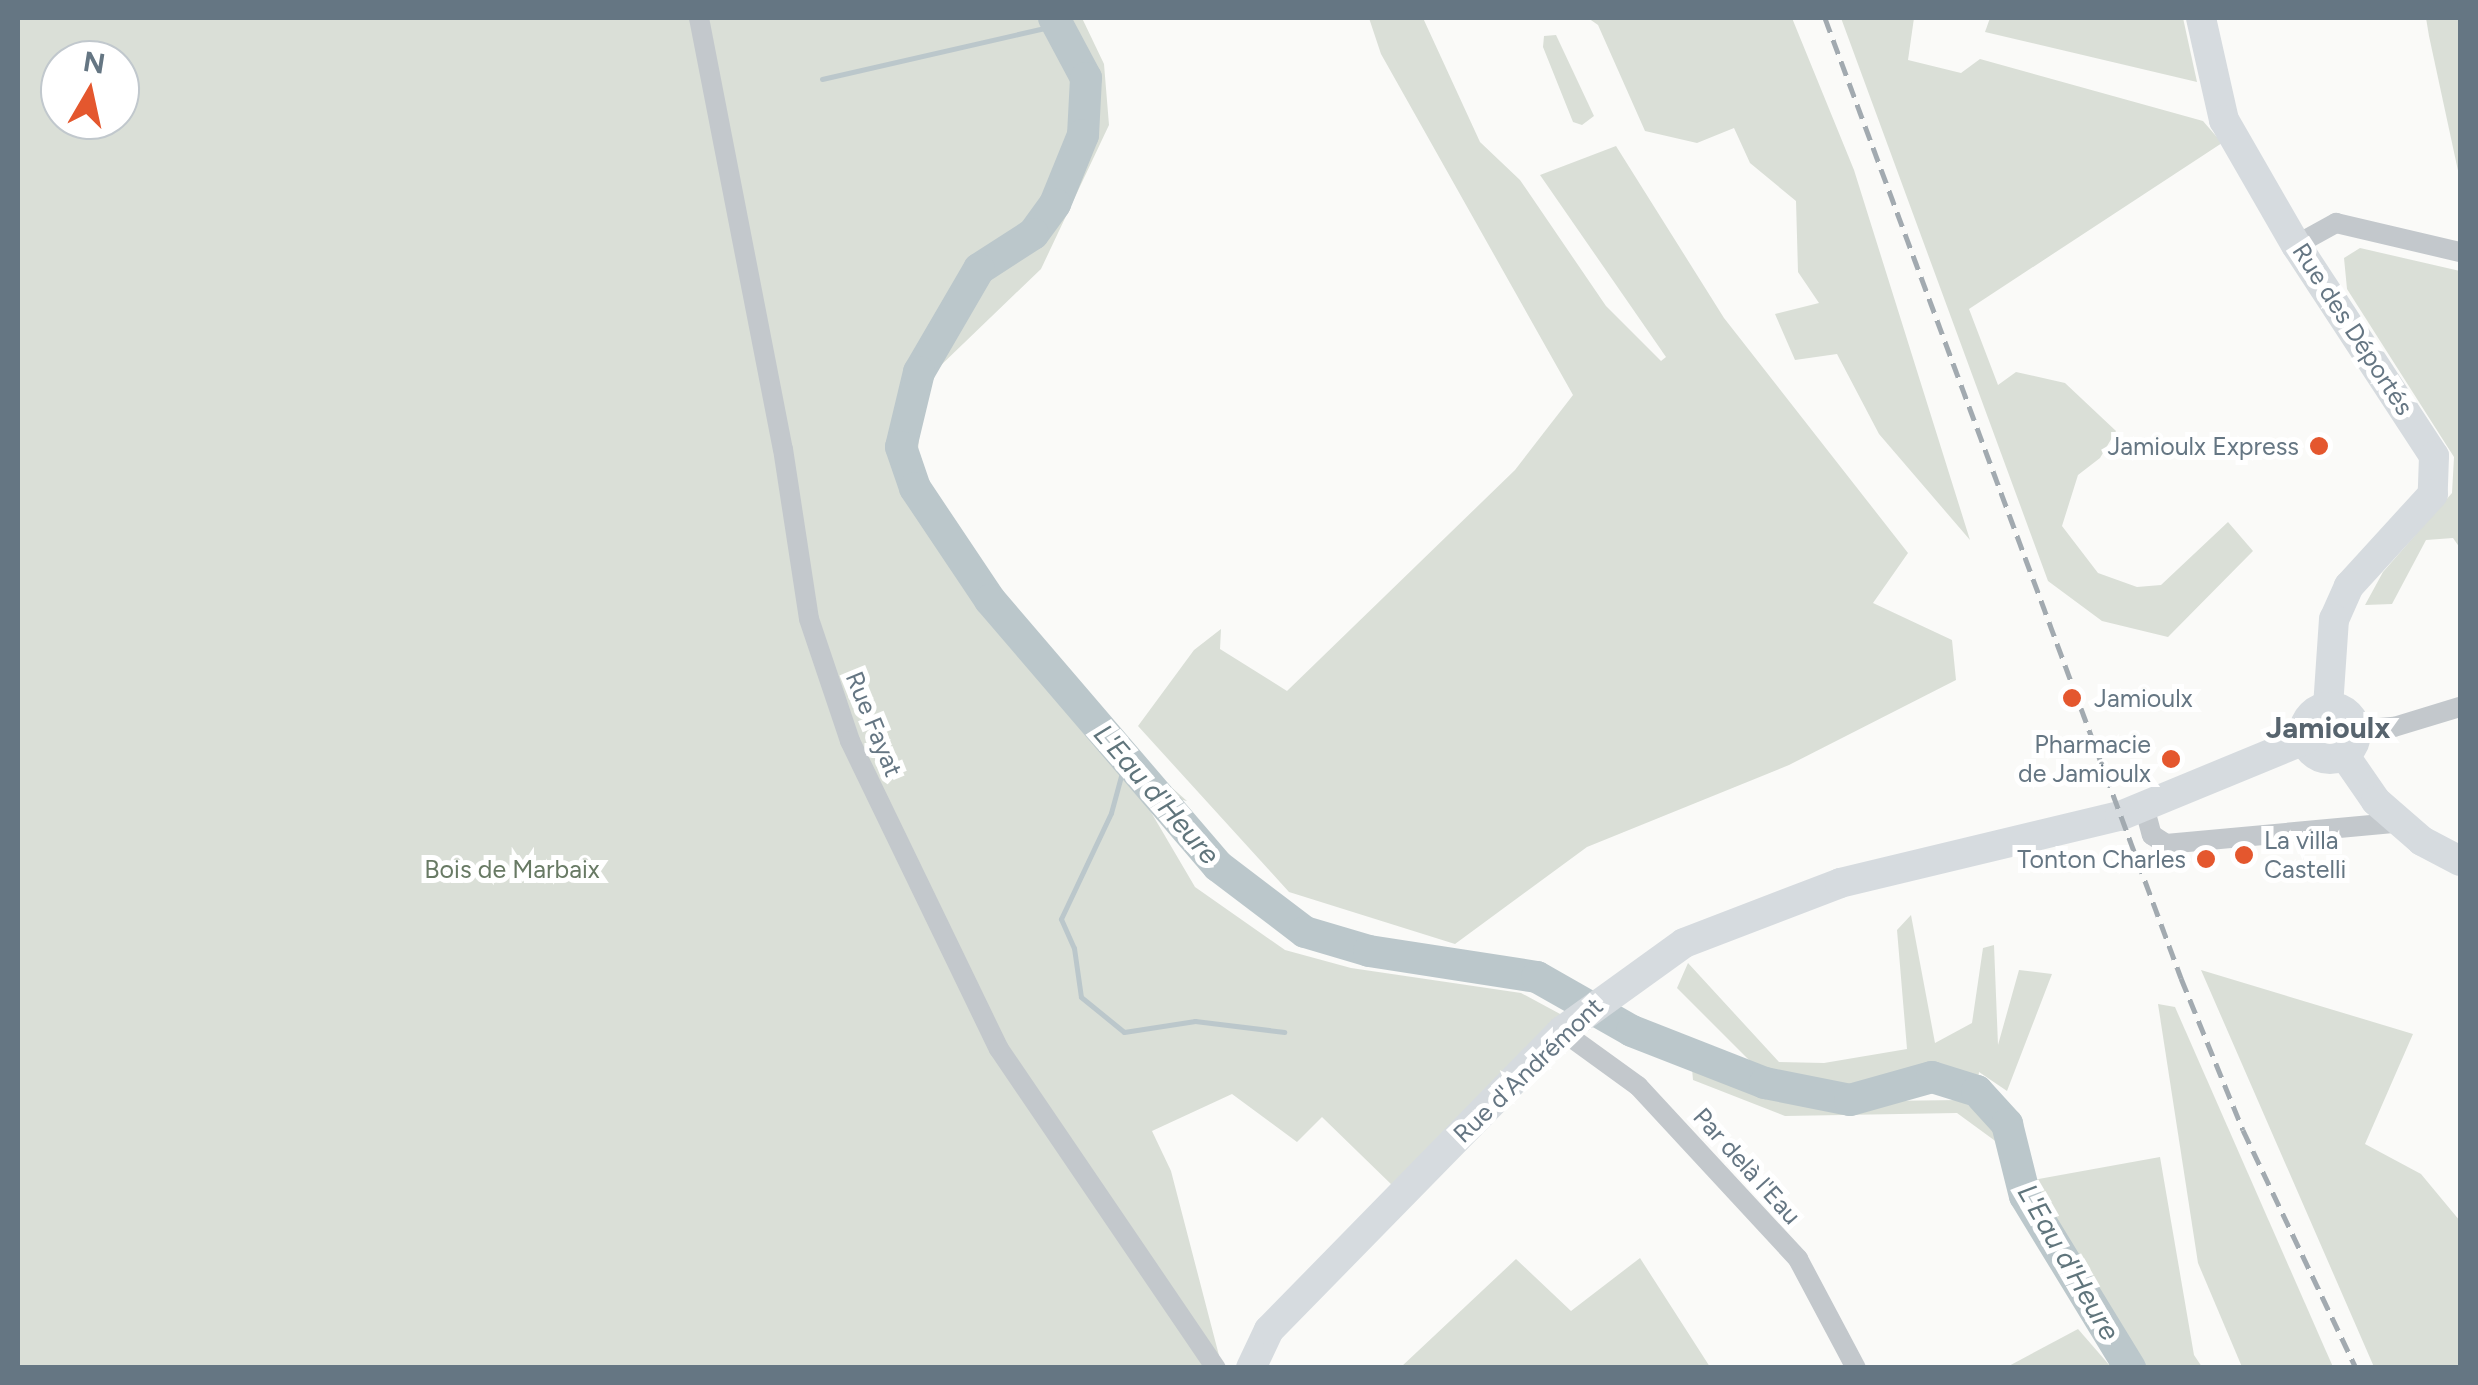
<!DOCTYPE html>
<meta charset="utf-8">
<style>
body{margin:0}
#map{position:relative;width:2478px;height:1385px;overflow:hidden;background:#fafaf8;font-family:Figtree,sans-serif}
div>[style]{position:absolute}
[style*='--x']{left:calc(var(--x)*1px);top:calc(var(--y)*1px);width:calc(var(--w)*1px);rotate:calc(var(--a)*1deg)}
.green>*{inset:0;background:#dadfd7}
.stream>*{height:5px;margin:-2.5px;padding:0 2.5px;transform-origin:2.5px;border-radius:2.5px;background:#bbc7cb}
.river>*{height:32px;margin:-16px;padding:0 16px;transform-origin:16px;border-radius:16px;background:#bbc7cb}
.street>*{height:20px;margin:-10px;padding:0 10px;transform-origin:10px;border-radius:10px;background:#c3c8cc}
.secondary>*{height:30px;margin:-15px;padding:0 15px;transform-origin:15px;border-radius:15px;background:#d6dbdf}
.secondary>.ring{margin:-15px;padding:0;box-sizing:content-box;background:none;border:30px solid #d6dbdf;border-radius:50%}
.rail>*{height:5px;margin-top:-2.5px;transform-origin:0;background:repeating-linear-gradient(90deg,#a2aab0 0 15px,transparent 0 23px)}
.dots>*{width:28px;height:28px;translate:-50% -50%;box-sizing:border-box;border:5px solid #fff;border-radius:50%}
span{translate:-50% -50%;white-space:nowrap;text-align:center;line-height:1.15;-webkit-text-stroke:10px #fff;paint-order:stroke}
.street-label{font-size:25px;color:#657683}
.poi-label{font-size:25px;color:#657683}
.right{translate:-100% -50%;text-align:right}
.left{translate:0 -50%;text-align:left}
.park-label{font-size:25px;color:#687a64}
.water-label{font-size:28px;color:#60757c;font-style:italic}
.quarter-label{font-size:30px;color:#57646e;font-weight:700}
.frame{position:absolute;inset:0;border:20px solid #657683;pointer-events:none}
.north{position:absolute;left:40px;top:40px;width:100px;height:100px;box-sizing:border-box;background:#fff;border:2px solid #c1c8cd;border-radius:50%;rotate:9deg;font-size:28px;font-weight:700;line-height:40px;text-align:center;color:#657683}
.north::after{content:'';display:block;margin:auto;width:35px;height:45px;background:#e4572e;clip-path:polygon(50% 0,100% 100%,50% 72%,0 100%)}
</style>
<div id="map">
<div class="green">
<div style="clip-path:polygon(evenodd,18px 18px,1082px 18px,1104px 64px,1109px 125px,1041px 269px,937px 369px,922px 409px,918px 450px,927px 529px,1020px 654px,1187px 801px,1138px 790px,1195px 887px,1285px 950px,1351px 968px,1521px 993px,1562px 1015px,1394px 1187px,1322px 1117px,1297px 1142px,1232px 1094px,1152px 1131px,1171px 1171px,1222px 1367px,18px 1367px,18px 18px,60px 60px,120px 60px,120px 120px,60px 120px,60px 60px)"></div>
<div style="clip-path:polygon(1369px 18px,1423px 18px,1480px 142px,1520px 180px,1606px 306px,1661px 361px,1666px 357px,1540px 175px,1616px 146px,1724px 318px,1908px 553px,1873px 603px,1952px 640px,1956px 680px,1789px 765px,1587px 847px,1455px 944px,1289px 892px,1138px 726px,1194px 650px,1221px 629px,1220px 649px,1287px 691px,1515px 470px,1573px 395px,1381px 54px)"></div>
<div style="clip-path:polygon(1588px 18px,1792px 18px,1854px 170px,1970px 540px,1879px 434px,1837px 354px,1795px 360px,1775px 314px,1819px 303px,1798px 272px,1796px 201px,1750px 163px,1734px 128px,1697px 143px,1645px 131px,1598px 25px)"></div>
<div style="clip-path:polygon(1841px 18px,1914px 18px,1908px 60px,1961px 73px,1980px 59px,2203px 121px,2222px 143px,1969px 309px,1998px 385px,2016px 372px,2065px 383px,2116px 431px,2100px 458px,2078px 475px,2062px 526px,2098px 573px,2137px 587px,2161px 585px,2228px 522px,2253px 551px,2168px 637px,2102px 621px,2048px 581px)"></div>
<div style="clip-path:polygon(1990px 18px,2183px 18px,2197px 82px,1985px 32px)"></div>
<div style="clip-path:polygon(2426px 18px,2460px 18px,2460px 180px,2429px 36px)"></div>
<div style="clip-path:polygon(1556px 35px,1594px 116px,1582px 125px,1573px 122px,1543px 47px,1544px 36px)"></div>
<div style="clip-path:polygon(2360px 248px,2460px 271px,2460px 548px,2453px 538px,2426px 540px,2392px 604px,2365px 605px,2383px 572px,2452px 493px,2454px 457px,2347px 289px,2344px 258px)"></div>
<div style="clip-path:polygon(1911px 915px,1935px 1043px,1972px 1023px,1983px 948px,1994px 945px,1998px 1045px,2019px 970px,2052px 974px,2007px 1091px,1979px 1072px,1976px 1096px,1901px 1080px,1843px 1089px,1766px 1077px,1677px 988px,1688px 963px,1779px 1062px,1824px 1063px,1907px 1049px,1897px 930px)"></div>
<div style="clip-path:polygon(2201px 970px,2413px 1034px,2365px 1144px,2421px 1174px,2460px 1221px,2460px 1367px,2374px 1367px)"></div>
<div style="clip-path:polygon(2158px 1004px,2175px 1007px,2333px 1367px,2242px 1367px,2198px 1263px)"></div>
<div style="clip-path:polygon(1692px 1069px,1799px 1102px,1961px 1100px,2005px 1132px,1998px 1143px,1957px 1113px,1785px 1116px,1693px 1080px)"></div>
<div style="clip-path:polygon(2160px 1157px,2194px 1355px,2202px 1367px,2144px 1367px,2064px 1250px,2033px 1180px)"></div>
<div style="clip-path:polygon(1640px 1258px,1710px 1367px,1401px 1367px,1516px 1259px,1571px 1311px)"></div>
<div style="clip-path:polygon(2078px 1329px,2111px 1367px,2007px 1367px)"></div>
</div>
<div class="stream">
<div style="--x:822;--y:79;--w:242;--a:-12.9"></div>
<div style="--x:1127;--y:754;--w:61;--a:105.2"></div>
<div style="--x:1111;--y:813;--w:117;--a:115.3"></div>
<div style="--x:1061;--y:919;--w:32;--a:66"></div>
<div style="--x:1074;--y:948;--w:49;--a:81.9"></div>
<div style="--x:1081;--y:997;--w:55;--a:39.1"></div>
<div style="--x:1124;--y:1032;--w:72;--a:-8.8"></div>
<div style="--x:1195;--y:1021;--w:90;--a:7"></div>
</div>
<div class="river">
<div style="--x:1054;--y:18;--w:68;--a:61.9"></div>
<div style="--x:1086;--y:78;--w:57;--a:93"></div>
<div style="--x:1083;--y:135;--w:74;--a:112.1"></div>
<div style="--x:1055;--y:204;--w:37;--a:126"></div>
<div style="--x:1033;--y:234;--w:64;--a:147.1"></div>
<div style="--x:979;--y:269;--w:119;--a:120.2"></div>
<div style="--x:919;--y:372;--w:77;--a:103.5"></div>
<div style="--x:901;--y:447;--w:43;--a:71.1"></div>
<div style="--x:915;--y:488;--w:135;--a:56.2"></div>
<div style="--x:990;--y:600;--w:350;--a:49.4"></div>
<div style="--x:1218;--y:866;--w:109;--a:37.2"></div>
<div style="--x:1305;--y:932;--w:67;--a:16.5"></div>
<div style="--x:1369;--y:951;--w:170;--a:8.8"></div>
<div style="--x:1537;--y:977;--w:109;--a:29.6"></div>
<div style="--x:1632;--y:1031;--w:143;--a:21.4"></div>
<div style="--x:1765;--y:1083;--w:87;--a:11.3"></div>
<div style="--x:1850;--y:1100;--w:85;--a:-15.7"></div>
<div style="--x:1932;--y:1077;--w:47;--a:17.3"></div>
<div style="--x:1977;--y:1091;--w:45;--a:47.7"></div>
<div style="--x:2007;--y:1124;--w:74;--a:76"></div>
<div style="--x:2025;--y:1196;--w:202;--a:58.6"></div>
</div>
<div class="street">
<div style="--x:699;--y:18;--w:439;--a:79"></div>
<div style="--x:783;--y:449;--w:172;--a:81.3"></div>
<div style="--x:809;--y:619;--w:129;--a:71.4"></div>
<div style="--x:850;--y:741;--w:342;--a:64.2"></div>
<div style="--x:999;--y:1049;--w:386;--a:55.8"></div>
<div style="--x:2296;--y:245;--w:46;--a:-28.8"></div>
<div style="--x:2336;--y:223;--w:127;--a:13.2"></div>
<div style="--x:2357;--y:730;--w:37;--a:-5"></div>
<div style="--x:2394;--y:727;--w:69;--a:-16.9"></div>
<div style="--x:2144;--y:806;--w:30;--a:75"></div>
<div style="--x:2152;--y:835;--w:17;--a:33"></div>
<div style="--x:2166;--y:844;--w:236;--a:-5.3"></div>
<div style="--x:1562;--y:1031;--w:94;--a:35.9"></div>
<div style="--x:1638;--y:1086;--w:236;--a:47.2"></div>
<div style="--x:1798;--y:1259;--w:123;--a:62"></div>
</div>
<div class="secondary">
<div style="--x:2201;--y:18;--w:105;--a:77.3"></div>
<div style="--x:2224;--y:120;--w:144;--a:60.1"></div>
<div style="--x:2296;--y:245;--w:252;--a:56.8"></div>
<div style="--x:2434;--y:456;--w:38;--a:92"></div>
<div style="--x:2433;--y:494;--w:125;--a:132.4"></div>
<div style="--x:2349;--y:586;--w:36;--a:114"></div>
<div style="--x:2334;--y:619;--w:88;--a:93.9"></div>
<div class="ring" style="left:2304px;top:707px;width:22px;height:22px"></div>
<div style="--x:2345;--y:756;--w:55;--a:55.4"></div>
<div style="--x:2376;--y:801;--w:61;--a:41"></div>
<div style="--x:2422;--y:841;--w:43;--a:27.8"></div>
<div style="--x:1251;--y:1368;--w:42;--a:-64.7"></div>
<div style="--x:1269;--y:1330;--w:419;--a:-45.6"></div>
<div style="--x:1562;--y:1031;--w:150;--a:-35.8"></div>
<div style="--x:1684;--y:943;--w:167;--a:-21"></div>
<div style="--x:1840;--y:883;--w:288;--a:-13.5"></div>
<div style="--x:2120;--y:816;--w:199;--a:-22.4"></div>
</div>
<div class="rail">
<div style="--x:1825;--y:18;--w:1024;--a:69.65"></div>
<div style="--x:2181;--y:978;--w:164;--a:67.8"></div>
<div style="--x:2243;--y:1130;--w:263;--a:64.6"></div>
</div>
<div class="dots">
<div style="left:2319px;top:446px;background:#e4572e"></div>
<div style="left:2072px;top:698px;background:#e4572e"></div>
<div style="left:2171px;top:759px;background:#e4572e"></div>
<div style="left:2244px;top:855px;background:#e4572e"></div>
<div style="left:2206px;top:859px;background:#e4572e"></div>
</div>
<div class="street-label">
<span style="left:2353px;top:329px;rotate:57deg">Rue des Déportés</span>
<span style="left:874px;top:724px;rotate:68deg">Rue Fayat</span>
<span style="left:1528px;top:1070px;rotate:-44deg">Rue d'Andrémont</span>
<span style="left:1747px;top:1166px;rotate:48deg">Par delà l'Eau</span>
</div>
<div class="poi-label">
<span class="right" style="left:2299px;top:446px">Jamioulx Express</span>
<span class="left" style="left:2094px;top:698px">Jamioulx</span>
<span class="right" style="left:2151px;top:759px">Pharmacie<br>de Jamioulx</span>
<span class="left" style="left:2264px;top:855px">La villa<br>Castelli</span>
<span class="right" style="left:2186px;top:859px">Tonton Charles</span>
</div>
<div class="park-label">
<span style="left:512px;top:869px">Bois de Marbaix</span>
</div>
<div class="water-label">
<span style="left:1157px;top:794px;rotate:49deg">L'Eau d'Heure</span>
<span style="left:2069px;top:1262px;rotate:60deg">L'Eau d'Heure</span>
</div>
<div class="quarter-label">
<span style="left:2328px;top:728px">Jamioulx</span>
</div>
<div class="frame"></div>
<div class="north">N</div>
</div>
